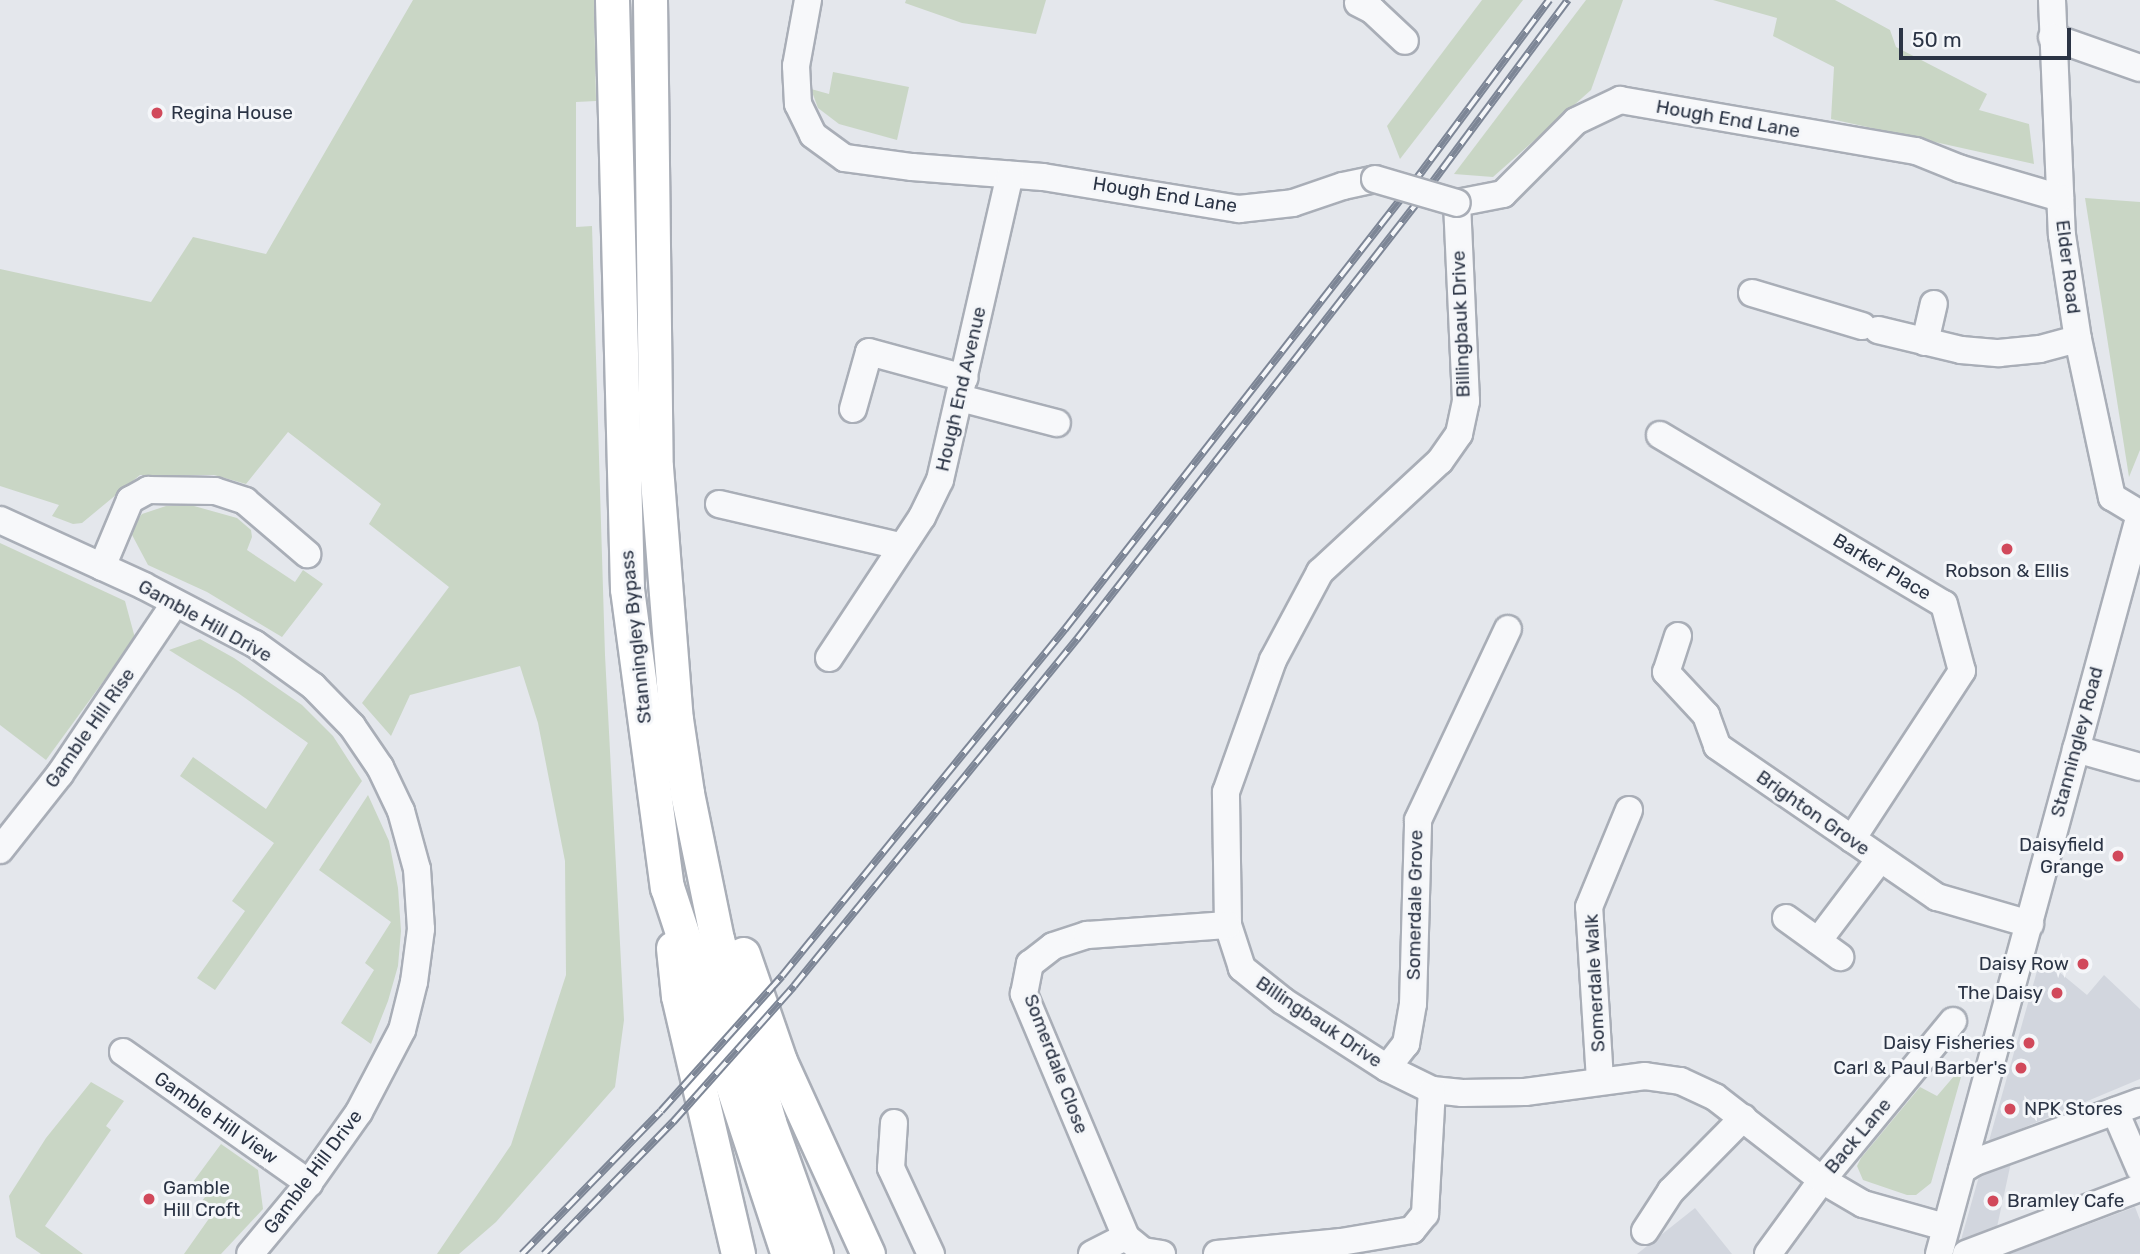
<!DOCTYPE html>
<style>
body{margin:0}
#map{position:relative;width:2140px;height:1254px;overflow:hidden;background:#e4e7ec;font-family:Rubik,sans-serif}
div>[style]{position:absolute}
[style*='--x']{left:calc(var(--x)*1px);top:calc(var(--y)*1px);width:calc(var(--w)*1px);rotate:calc(var(--a)*1deg)}
.built>*{inset:0;background:#d2d6de}
.green>*{inset:0;background:#c9d6c5}
.roads{filter:drop-shadow(2px 0 #a9aeb7) drop-shadow(-2px 0 #a9aeb7) drop-shadow(0 2px #a9aeb7) drop-shadow(0 -2px #a9aeb7)}
.minor>*{height:26px;margin:-13px;padding:0 13px;transform-origin:13px;border-radius:13px;background:#f7f8fa}
.major>*{height:33px;margin:-16.5px;padding:0 16.5px;transform-origin:16.5px;border-radius:16.5px;background:#fff}
.rail>*{height:8px;margin-top:-4px;transform-origin:0;background:repeating-linear-gradient(90deg,#f4f6f9 0 16px,#7d8696 0 32px);box-sizing:border-box;border-block:2px solid #7d8696}
.bridges{filter:drop-shadow(2px 0 #a9aeb7) drop-shadow(-2px 0 #a9aeb7) drop-shadow(0 2px #a9aeb7) drop-shadow(0 -2px #a9aeb7)}
.minor-bridge>*{height:26px;margin:-13px;padding:0 13px;transform-origin:13px;border-radius:13px;background:#f7f8fa}
.dots>*{width:19px;height:19px;translate:-50% -50%;box-sizing:border-box;border:4px solid #f4f6f9;border-radius:50%}
span{translate:-50% -50%;white-space:nowrap;text-align:center;line-height:1.15;-webkit-text-stroke:6px #f4f6f9;paint-order:stroke}
.poi-label{font-size:19px;color:#2b3445}
.left{translate:0 -50%;text-align:left}
.right{translate:-100% -50%;text-align:right}
.street-label{font-size:19px;color:#2b3445}
.scale{position:absolute;left:1899px;top:28px;width:172px;height:32px;box-sizing:border-box;border:4px solid #2b3445;border-top:0;padding-left:9px;font-size:21px;line-height:24px;white-space:nowrap;color:#2b3445;-webkit-text-stroke:5px #f4f6f9;paint-order:stroke}
</style>
<div id="map">
<div class="built">
<div style="clip-path:polygon(2041px 957px,2087px 995px,2104px 975px,2140px 1009px,2140px 1079px,2018px 1130px,1994px 1241px,1957px 1254px)"></div>
<div style="clip-path:polygon(2135px 1207px,2140px 1220px,2140px 1254px,2009px 1254px)"></div>
<div style="clip-path:polygon(1695px 1208px,1732px 1254px,1637px 1254px)"></div>
</div>
<div class="green">
<div style="clip-path:polygon(413px 0,594px 0,596px 101px,576px 102px,576px 227px,592px 226px,605px 655px,624px 1020px,615px 1087px,496px 1222px,459px 1254px,437px 1254px,511px 1145px,566px 975px,565px 861px,538px 723px,520px 666px,410px 695px,391px 736px,362px 703px,449px 587px,369px 524px,381px 504px,288px 432px,246px 484px,214px 475px,140px 475px,82px 523px,73px 524px,52px 516px,59px 505px,0 486px,0 269px,151px 302px,193px 237px,266px 254px)"></div>
<div style="clip-path:polygon(906px 0,1046px 0,1036px 34px,962px 23px,905px 3px)"></div>
<div style="clip-path:polygon(1482px 0,1523px 0,1400px 159px,1387px 126px)"></div>
<div style="clip-path:polygon(1586px 0,1623px 0,1591px 90px,1493px 177px,1454px 174px)"></div>
<div style="clip-path:polygon(1713px 0,1835px 0,1890px 30px,1896px 47px,1987px 94px,1979px 110px,2029px 124px,2034px 164px,1831px 119px,1834px 67px,1773px 36px,1777px 18px)"></div>
<div style="clip-path:polygon(833px 72px,909px 87px,897px 140px,839px 124px,818px 108px,811px 89px,829px 94px)"></div>
<div style="clip-path:polygon(2085px 198px,2140px 202px,2140px 450px,2129px 477px)"></div>
<div style="clip-path:polygon(166px 506px,194px 506px,237px 518px,251px 530px,252px 537px,247px 550px,295px 582px,303px 570px,323px 584px,282px 637px,207px 592px,148px 565px,131px 533px,132px 527px,142px 514px)"></div>
<div style="clip-path:polygon(0 543px,125px 601px,135px 638px,46px 760px,0 725px)"></div>
<div style="clip-path:polygon(200px 639px,234px 658px,302px 705px,333px 736px,362px 781px,215px 990px,197px 978px,245px 911px,232px 901px,274px 843px,180px 776px,193px 757px,266px 809px,308px 743px,238px 693px,169px 650px)"></div>
<div style="clip-path:polygon(368px 795px,389px 841px,398px 888px,401px 931px,398px 966px,388px 1001px,371px 1044px,341px 1023px,374px 970px,365px 963px,391px 922px,319px 870px)"></div>
<div style="clip-path:polygon(1955px 1075px,1961px 1077px,1931px 1183px,1916px 1195px,1907px 1195px,1863px 1180px,1857px 1166px,1861px 1158px,1920px 1087px,1937px 1096px)"></div>
<div style="clip-path:polygon(91px 1082px,124px 1101px,106px 1126px,111px 1130px,45px 1226px,83px 1254px,41px 1254px,16px 1237px,9px 1196px,46px 1138px)"></div>
<div style="clip-path:polygon(221px 1144px,258px 1170px,263px 1209px,221px 1254px,184px 1254px,215px 1210px,202px 1201px,205px 1197px,190px 1186px)"></div>
</div>
<div class="roads">
<div class="minor">
<div style="--x:808;--y:0;--w:67;--a:100.3"></div>
<div style="--x:796;--y:66;--w:38;--a:87"></div>
<div style="--x:798;--y:104;--w:34;--a:64"></div>
<div style="--x:813;--y:135;--w:39;--a:36"></div>
<div style="--x:845;--y:158;--w:68;--a:7.7"></div>
<div style="--x:912;--y:167;--w:131;--a:4.4"></div>
<div style="--x:1043;--y:177;--w:199;--a:9.3"></div>
<div style="--x:1239;--y:209;--w:54;--a:-6.3"></div>
<div style="--x:1293;--y:203;--w:53;--a:-18.8"></div>
<div style="--x:1343;--y:186;--w:33;--a:-12"></div>
<div style="--x:2052;--y:0;--w:235;--a:87.6"></div>
<div style="--x:2062;--y:235;--w:105;--a:81.3"></div>
<div style="--x:2078;--y:339;--w:162;--a:77.9"></div>
<div style="--x:2112;--y:497;--w:33;--a:31"></div>
<div style="--x:1358;--y:3;--w:16;--a:27"></div>
<div style="--x:1372;--y:10;--w:45;--a:43.2"></div>
<div style="--x:2052;--y:37;--w:93;--a:19.4"></div>
<div style="--x:1752;--y:293;--w:115;--a:16.7"></div>
<div style="--x:1878;--y:330;--w:85;--a:13.5"></div>
<div style="--x:1961;--y:350;--w:38;--a:5"></div>
<div style="--x:1999;--y:353;--w:41;--a:-5.6"></div>
<div style="--x:2040;--y:349;--w:39;--a:-15"></div>
<div style="--x:1925;--y:342;--w:39;--a:-77"></div>
<div style="--x:960;--y:398;--w:100;--a:14.5"></div>
<div style="--x:853;--y:409;--w:59;--a:-74.3"></div>
<div style="--x:869;--y:352;--w:99;--a:15.2"></div>
<div style="--x:1660;--y:435;--w:330;--a:30.8"></div>
<div style="--x:1944;--y:604;--w:69;--a:75"></div>
<div style="--x:1962;--y:671;--w:201;--a:123.2"></div>
<div style="--x:719;--y:504;--w:186;--a:13.1"></div>
<div style="--x:0;--y:520;--w:158;--a:24.6"></div>
<div style="--x:144;--y:586;--w:125;--a:27.6"></div>
<div style="--x:255;--y:644;--w:72;--a:35.9"></div>
<div style="--x:313;--y:686;--w:56;--a:45.7"></div>
<div style="--x:352;--y:726;--w:50;--a:55.7"></div>
<div style="--x:380;--y:767;--w:49;--a:64.5"></div>
<div style="--x:401;--y:811;--w:60;--a:74.6"></div>
<div style="--x:417;--y:869;--w:60;--a:86.2"></div>
<div style="--x:421;--y:929;--w:53;--a:97.5"></div>
<div style="--x:414;--y:982;--w:49;--a:104"></div>
<div style="--x:402;--y:1030;--w:93;--a:117.7"></div>
<div style="--x:359;--y:1112;--w:87;--a:125.2"></div>
<div style="--x:309;--y:1183;--w:92;--a:129.7"></div>
<div style="--x:102;--y:567;--w:73;--a:-67.3"></div>
<div style="--x:130;--y:500;--w:21;--a:-29"></div>
<div style="--x:148;--y:490;--w:67;--a:0.9"></div>
<div style="--x:215;--y:491;--w:32;--a:18"></div>
<div style="--x:245;--y:501;--w:82;--a:40.5"></div>
<div style="--x:1678;--y:636;--w:38;--a:108"></div>
<div style="--x:1666;--y:672;--w:59;--a:47.1"></div>
<div style="--x:1706;--y:715;--w:33;--a:70"></div>
<div style="--x:1717;--y:746;--w:267;--a:34.5"></div>
<div style="--x:1937;--y:897;--w:97;--a:16.2"></div>
<div style="--x:829;--y:658;--w:169;--a:-56.6"></div>
<div style="--x:922;--y:517;--w:41;--a:-64.1"></div>
<div style="--x:940;--y:480;--w:313;--a:-77.1"></div>
<div style="--x:2076;--y:749;--w:66;--a:15.7"></div>
<div style="--x:0;--y:850;--w:97;--a:-51.7"></div>
<div style="--x:60;--y:774;--w:206;--a:-56.1"></div>
<div style="--x:1786;--y:918;--w:67;--a:35.8"></div>
<div style="--x:1818;--y:941;--w:103;--a:-52.9"></div>
<div style="--x:123;--y:1052;--w:228;--a:35.2"></div>
<div style="--x:1387;--y:1068;--w:31;--a:-52"></div>
<div style="--x:1406;--y:1044;--w:41;--a:-80.1"></div>
<div style="--x:1413;--y:1004;--w:184;--a:-88.4"></div>
<div style="--x:1418;--y:820;--w:211;--a:-64.8"></div>
<div style="--x:1600;--y:1080;--w:173;--a:-93.6"></div>
<div style="--x:1589;--y:907;--w:105;--a:-67.6"></div>
<div style="--x:2115;--y:1111;--w:63;--a:66.7"></div>
<div style="--x:894;--y:1123;--w:45;--a:93.8"></div>
<div style="--x:891;--y:1168;--w:95;--a:65.1"></div>
<div style="--x:1962;--y:1170;--w:15;--a:-32"></div>
<div style="--x:1975;--y:1162;--w:176;--a:-20"></div>
<div style="--x:1945;--y:1227;--w:85;--a:-164.3"></div>
<div style="--x:1863;--y:1204;--w:48;--a:-149.7"></div>
<div style="--x:1822;--y:1180;--w:135;--a:-142.2"></div>
<div style="--x:1715;--y:1097;--w:38;--a:-155"></div>
<div style="--x:1680;--y:1081;--w:35;--a:-172"></div>
<div style="--x:1645;--y:1076;--w:121;--a:172.4"></div>
<div style="--x:1525;--y:1092;--w:63;--a:179.1"></div>
<div style="--x:1462;--y:1093;--w:30;--a:-174"></div>
<div style="--x:1432;--y:1090;--w:50;--a:-153.9"></div>
<div style="--x:1387;--y:1068;--w:124;--a:-147.2"></div>
<div style="--x:1283;--y:1001;--w:53;--a:-141.2"></div>
<div style="--x:1242;--y:968;--w:45;--a:-108"></div>
<div style="--x:1228;--y:925;--w:133;--a:-90.9"></div>
<div style="--x:1226;--y:792;--w:140;--a:-70.4"></div>
<div style="--x:1273;--y:660;--w:100;--a:-61.9"></div>
<div style="--x:1320;--y:572;--w:163;--a:-42.8"></div>
<div style="--x:1440;--y:461;--w:33;--a:-55"></div>
<div style="--x:1459;--y:434;--w:34;--a:-78"></div>
<div style="--x:1466;--y:401;--w:198;--a:-92.6"></div>
<div style="--x:1457;--y:203;--w:47;--a:-11.1"></div>
<div style="--x:1503;--y:194;--w:103;--a:-45"></div>
<div style="--x:1576;--y:121;--w:49;--a:-25.5"></div>
<div style="--x:1620;--y:100;--w:300;--a:9.8"></div>
<div style="--x:1916;--y:151;--w:48;--a:21.8"></div>
<div style="--x:1961;--y:169;--w:103;--a:16.3"></div>
<div style="--x:1645;--y:1231;--w:48;--a:-57"></div>
<div style="--x:1671;--y:1191;--w:103;--a:-45.4"></div>
<div style="--x:1092;--y:1254;--w:38;--a:-27"></div>
<div style="--x:1162;--y:1254;--w:19;--a:-171"></div>
<div style="--x:1143;--y:1251;--w:22;--a:-141"></div>
<div style="--x:1126;--y:1237;--w:264;--a:-112.8"></div>
<div style="--x:1024;--y:994;--w:31;--a:-79"></div>
<div style="--x:1030;--y:964;--w:29;--a:-38"></div>
<div style="--x:1053;--y:946;--w:36;--a:-18"></div>
<div style="--x:1087;--y:935;--w:141;--a:-4.1"></div>
<div style="--x:1217;--y:1254;--w:125;--a:-5.5"></div>
<div style="--x:1341;--y:1242;--w:72;--a:-9.6"></div>
<div style="--x:1412;--y:1230;--w:21;--a:-51"></div>
<div style="--x:1425;--y:1214;--w:124;--a:-86.8"></div>
<div style="--x:1768;--y:1254;--w:92;--a:-53.9"></div>
<div style="--x:1822;--y:1180;--w:206;--a:-50.5"></div>
<div style="--x:1939;--y:1254;--w:767;--a:-74.8"></div>
<div style="--x:1966;--y:1254;--w:186;--a:-20.8"></div>
</div>
<div class="major">
<div style="--x:612;--y:0;--w:589;--a:88.54"></div>
<div style="--x:627;--y:589;--w:301;--a:82.4"></div>
<div style="--x:667;--y:887;--w:386;--a:71.8"></div>
<div style="--x:650;--y:0;--w:467;--a:89.3"></div>
<div style="--x:656;--y:467;--w:253;--a:85.5"></div>
<div style="--x:676;--y:719;--w:75;--a:81.5"></div>
<div style="--x:687;--y:793;--w:149;--a:78.4"></div>
<div style="--x:717;--y:939;--w:190;--a:74.1"></div>
<div style="--x:769;--y:1122;--w:140;--a:70.4"></div>
<div style="--x:673;--y:948;--w:48;--a:84.1"></div>
<div style="--x:678;--y:996;--w:265;--a:76.9"></div>
<div style="--x:743;--y:954;--w:113;--a:70.9"></div>
<div style="--x:780;--y:1061;--w:212;--a:65.5"></div>
</div>
</div>
<div class="rail">
<div style="--x:522;--y:1254;--w:199;--a:-45.8"></div>
<div style="--x:661;--y:1111;--w:181;--a:-48.1"></div>
<div style="--x:782;--y:976;--w:448;--a:-50.8"></div>
<div style="--x:1065;--y:629;--w:562;--a:-52.01"></div>
<div style="--x:1411;--y:186;--w:232;--a:-53.4"></div>
<div style="--x:544;--y:1254;--w:185;--a:-45.7"></div>
<div style="--x:673;--y:1122;--w:182;--a:-48.3"></div>
<div style="--x:794;--y:986;--w:448;--a:-50.8"></div>
<div style="--x:1077;--y:639;--w:563;--a:-52.07"></div>
<div style="--x:1423;--y:195;--w:243;--a:-53.4"></div>
</div>
<div class="bridges">
<div class="minor-bridge">
<div style="--x:1375;--y:179;--w:85;--a:16.3"></div>
</div>
</div>
<div class="dots">
<div style="left:157px;top:113px;background:#d1495b"></div>
<div style="left:2007px;top:549px;background:#d1495b"></div>
<div style="left:2118px;top:856px;background:#d1495b"></div>
<div style="left:2083px;top:964px;background:#d1495b"></div>
<div style="left:2057px;top:993px;background:#d1495b"></div>
<div style="left:2029px;top:1043px;background:#d1495b"></div>
<div style="left:2021px;top:1068px;background:#d1495b"></div>
<div style="left:2010px;top:1109px;background:#d1495b"></div>
<div style="left:149px;top:1199px;background:#d1495b"></div>
<div style="left:1993px;top:1201px;background:#d1495b"></div>
</div>
<div class="poi-label">
<span class="left" style="left:171px;top:113px">Regina House</span>
<span style="left:2007px;top:571px">Robson &amp; Ellis</span>
<span class="right" style="left:2104px;top:856px">Daisyfield<br>Grange</span>
<span class="right" style="left:2069px;top:964px">Daisy Row</span>
<span class="right" style="left:2043px;top:993px">The Daisy</span>
<span class="right" style="left:2015px;top:1043px">Daisy Fisheries</span>
<span class="right" style="left:2007px;top:1068px">Carl &amp; Paul Barber's</span>
<span class="left" style="left:2024px;top:1109px">NPK Stores</span>
<span class="left" style="left:163px;top:1199px">Gamble<br>Hill Croft</span>
<span class="left" style="left:2007px;top:1201px">Bramley Cafe</span>
</div>
<div class="street-label">
<span style="left:1728px;top:119px;rotate:10deg">Hough End Lane</span>
<span style="left:1165px;top:195px;rotate:9deg">Hough End Lane</span>
<span style="left:2068px;top:267px;rotate:83deg">Elder Road</span>
<span style="left:1461px;top:324px;rotate:-92deg">Billingbauk Drive</span>
<span style="left:961px;top:389px;rotate:-77deg">Hough End Avenue</span>
<span style="left:1882px;top:567px;rotate:31deg">Barker Place</span>
<span style="left:205px;top:621px;rotate:29deg">Gamble Hill Drive</span>
<span style="left:636px;top:637px;rotate:-96deg">Stanningley Bypass</span>
<span style="left:90px;top:728px;rotate:-55deg">Gamble Hill Rise</span>
<span style="left:2077px;top:742px;rotate:-75deg">Stanningley Road</span>
<span style="left:1813px;top:813px;rotate:35deg">Brighton Grove</span>
<span style="left:1415px;top:905px;rotate:-89deg">Somerdale Grove</span>
<span style="left:1595px;top:983px;rotate:-93deg">Somerdale Walk</span>
<span style="left:1319px;top:1022px;rotate:34deg">Billingbauk Drive</span>
<span style="left:1056px;top:1064px;rotate:69deg">Somerdale Close</span>
<span style="left:216px;top:1118px;rotate:35deg">Gamble Hill View</span>
<span style="left:1858px;top:1136px;rotate:-50deg">Back Lane</span>
<span style="left:313px;top:1172px;rotate:-53deg">Gamble Hill Drive</span>
</div>
<div class="scale">50 m</div>
</div>
